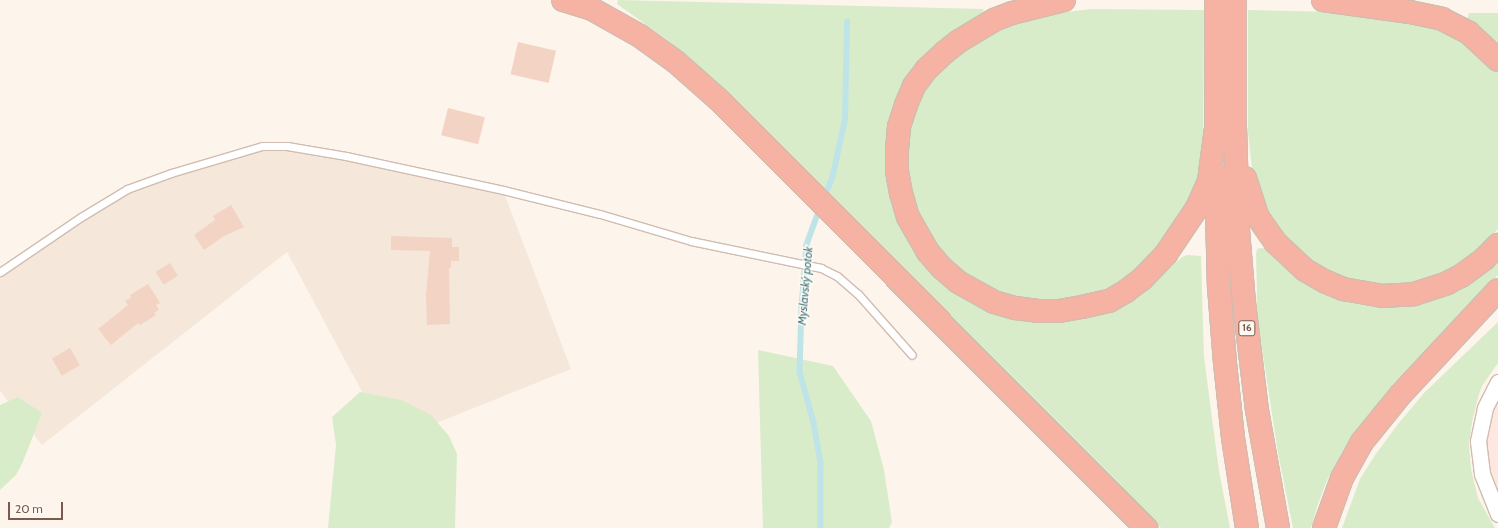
<!DOCTYPE html>
<meta charset="utf-8">
<style>
body{margin:0}
#map{position:relative;width:1498px;height:528px;overflow:hidden;background:#fdf5ec;font-family:Cabin,sans-serif}
div>[style]{position:absolute}
[style*='--x']{left:calc(var(--x)*1px);top:calc(var(--y)*1px);width:calc(var(--w)*1px);rotate:calc(var(--a)*1deg)}
.residential>*{inset:0;background:#f5e7da}
.commercial>*{inset:0;background:#fde7e0}
.green>*{inset:0;background:#d9ecc9}
.stream>*{height:5.5px;margin:-2.75px;padding:0 2.75px;transform-origin:2.75px;border-radius:2.75px;background:#bfe4e8}
.building>*{inset:0;background:#f3d3c3;transform-origin:0 0}
.roads{filter:drop-shadow(1px 0 #d1bcb0) drop-shadow(-1px 0 #d1bcb0) drop-shadow(0 1px #d1bcb0) drop-shadow(0 -1px #d1bcb0)}
.lane>*{height:7px;margin:-3.5px;padding:0 3.5px;transform-origin:3.5px;border-radius:3.5px;background:#fff}
.street>*{height:15px;margin:-7.5px;padding:0 7.5px;transform-origin:7.5px;border-radius:7.5px;background:#fff}
.highway>*{height:22px;margin:-11px;padding:0 11px;transform-origin:11px;border-radius:11px;background:#f6b3a3}
span{translate:-50% -50%;white-space:nowrap;text-align:center;line-height:1.15;-webkit-text-stroke:3px #fff9f3;paint-order:stroke}
.shield-label span{padding:1px 3px;background:#fff9f3;border:1px solid;border-radius:3px;-webkit-text-stroke-width:0}
.shield-label{font-size:10px;color:#7a5a4d;font-weight:700}
.water-label{font-size:12px;color:#40787e;font-style:italic}
.scale{position:absolute;left:8px;top:502px;width:55px;height:18px;box-sizing:border-box;border:2px solid #7a5a4d;border-top:0;padding-left:5px;font-size:12px;line-height:14px;white-space:nowrap;color:#7a5a4d;-webkit-text-stroke:3px #fff9f3;paint-order:stroke}
</style>
<div id="map">
<div class="residential">
<div style="clip-path:polygon(262px 146px,287px 146px,503px 190px,571px 369px,389px 442px,287px 252px,42px 445px,0 391px,0 272px,127px 189px)"></div>
</div>
<div class="commercial">
<div style="clip-path:polygon(1498px 382px,1498px 514px,1479px 456px)"></div>
</div>
<div class="green">
<div style="clip-path:polygon(618px 0,983px 9px,984px 10px,980px 17px,968px 22px,936px 45px,906px 79px,900px 225px,915px 253px,932px 272px,1019px 318px,1158px 278px,1182px 257px,1187px 255px,1201px 256px,1204px 357px,1219px 471px,1230px 528px,1161px 528px,1116px 480px,722px 87px,669px 41px,617px 4px)"></div>
<div style="clip-path:polygon(1091px 9px,1204px 10px,1203px 162px,1199px 181px,1173px 229px,1147px 261px,1111px 286px,1091px 295px,1051px 302px,1022px 298px,1001px 292px,965px 274px,951px 263px,937px 246px,918px 213px,912px 197px,908px 173px,908px 148px,914px 110px,925px 88px,949px 60px,989px 34px,1033px 16px)"></div>
<div style="clip-path:polygon(1248px 10px,1340px 12px,1417px 23px,1450px 31px,1487px 60px,1498px 74px,1498px 229px,1485px 244px,1464px 262px,1445px 275px,1424px 282px,1387px 287px,1336px 277px,1299px 254px,1268px 217px,1257px 190px,1252px 169px,1248px 132px)"></div>
<div style="clip-path:polygon(1469px 13px,1498px 13px,1498px 45px,1488px 34px,1467px 20px)"></div>
<div style="clip-path:polygon(1261px 248px,1267px 249px,1360px 302px,1498px 259px,1498px 275px,1392px 385px,1342px 452px,1328px 478px,1318px 504px,1311px 528px,1293px 528px,1278px 453px,1256px 309px,1257px 293px,1256px 254px,1257px 249px)"></div>
<div style="clip-path:polygon(1498px 322px,1498px 363px,1482px 386px,1479px 394px,1472px 422px,1469px 445px,1471px 469px,1478px 498px,1495px 528px,1342px 528px,1360px 479px,1375px 455px,1398px 424px,1424px 393px)"></div>
<div style="clip-path:polygon(758px 350px,833px 366px,871px 421px,884px 470px,892px 522px,889px 528px,763px 528px)"></div>
<div style="clip-path:polygon(360px 392px,401px 400px,431px 415px,449px 436px,457px 454px,455px 528px,328px 528px,336px 445px,332px 417px)"></div>
<div style="clip-path:polygon(18px 397px,42px 413px,22px 464px,16px 475px,0 490px,0 405px)"></div>
</div>
<div class="stream">
<div style="--x:824;--y:199;--w:26;--a:-69"></div>
<div style="--x:833;--y:175;--w:57;--a:-77.9"></div>
<div style="--x:845;--y:119;--w:97;--a:-88.8"></div>
<div style="--x:820;--y:209;--w:38;--a:110"></div>
<div style="--x:807;--y:245;--w:62;--a:94.6"></div>
<div style="--x:802;--y:307;--w:65;--a:91.8"></div>
<div style="--x:800;--y:372;--w:53;--a:74.6"></div>
<div style="--x:814;--y:423;--w:41;--a:80.1"></div>
<div style="--x:821;--y:463;--w:65;--a:90"></div>
</div>
<div class="building">
<div style="left:518px;top:42px;width:39px;height:33px;rotate:13deg"></div>
<div style="left:448px;top:108px;width:38px;height:28px;rotate:14deg"></div>
<div style="clip-path:polygon(231px 205px,244px 227px,224px 236px,204px 250px,194px 235px,215px 220px,213px 216px)"></div>
<div style="clip-path:polygon(391px 236px,452px 238px,452px 247px,459px 247px,459px 261px,451px 261px,451px 268px,449px 268px,450px 324px,427px 325px,426px 295px,430px 251px,391px 250px)"></div>
<div style="left:170px;top:263px;width:15px;height:17px;rotate:58deg"></div>
<div style="clip-path:polygon(148px 284px,160px 303px,156px 305px,159px 310px,154px 313px,156px 315px,140px 325px,138px 323px,111px 345px,98px 329px,128px 305px,125px 301px,131px 298px,130px 295px)"></div>
<div style="left:70px;top:348px;width:20px;height:21px;rotate:60deg"></div>
</div>
<div class="roads">
<div class="lane">
<div style="--x:0;--y:272;--w:98;--a:-34.2"></div>
<div style="--x:81;--y:217;--w:54;--a:-31.3"></div>
<div style="--x:127;--y:189;--w:47;--a:-20"></div>
<div style="--x:171;--y:173;--w:95;--a:-16.5"></div>
<div style="--x:262;--y:146;--w:25;--a:0"></div>
<div style="--x:287;--y:146;--w:60;--a:9.6"></div>
<div style="--x:346;--y:156;--w:161;--a:12.2"></div>
<div style="--x:503;--y:190;--w:100;--a:13.9"></div>
<div style="--x:600;--y:214;--w:95;--a:16.5"></div>
<div style="--x:691;--y:241;--w:133;--a:11.7"></div>
<div style="--x:821;--y:268;--w:18;--a:27"></div>
<div style="--x:837;--y:276;--w:28;--a:41"></div>
<div style="--x:858;--y:294;--w:81;--a:48.5"></div>
</div>
<div class="street">
<div style="--x:1498;--y:382;--w:29;--a:117"></div>
<div style="--x:1485;--y:408;--w:34;--a:102"></div>
<div style="--x:1478;--y:441;--w:33;--a:83"></div>
<div style="--x:1482;--y:474;--w:43;--a:68.2"></div>
</div>
<div class="highway">
<div style="--x:563;--y:0;--w:28;--a:17"></div>
<div style="--x:590;--y:8;--w:57;--a:29.2"></div>
<div style="--x:640;--y:36;--w:44;--a:35.8"></div>
<div style="--x:676;--y:62;--w:57;--a:41.5"></div>
<div style="--x:719;--y:100;--w:605;--a:45.07"></div>
<div style="--x:1064;--y:0;--w:54;--a:166"></div>
<div style="--x:1012;--y:13;--w:19;--a:159"></div>
<div style="--x:994;--y:20;--w:41;--a:149"></div>
<div style="--x:959;--y:41;--w:18;--a:142"></div>
<div style="--x:945;--y:52;--w:26;--a:137"></div>
<div style="--x:926;--y:70;--w:20;--a:127"></div>
<div style="--x:914;--y:86;--w:21;--a:113"></div>
<div style="--x:906;--y:105;--w:23;--a:108"></div>
<div style="--x:899;--y:127;--w:21;--a:95"></div>
<div style="--x:897;--y:148;--w:23;--a:90"></div>
<div style="--x:897;--y:171;--w:22;--a:80"></div>
<div style="--x:901;--y:193;--w:25;--a:74"></div>
<div style="--x:908;--y:217;--w:40;--a:60.3"></div>
<div style="--x:928;--y:252;--w:21;--a:49"></div>
<div style="--x:942;--y:268;--w:21;--a:41"></div>
<div style="--x:958;--y:282;--w:41;--a:29.1"></div>
<div style="--x:994;--y:302;--w:22;--a:16"></div>
<div style="--x:1015;--y:308;--w:23;--a:7"></div>
<div style="--x:1038;--y:311;--w:21;--a:0"></div>
<div style="--x:1059;--y:311;--w:23;--a:-10"></div>
<div style="--x:1082;--y:307;--w:28;--a:-13"></div>
<div style="--x:1109;--y:301;--w:20;--a:-30"></div>
<div style="--x:1126;--y:291;--w:20;--a:-37"></div>
<div style="--x:1142;--y:279;--w:35;--a:-46"></div>
<div style="--x:1166;--y:254;--w:55;--a:-56"></div>
<div style="--x:1197;--y:208;--w:30;--a:-66"></div>
<div style="--x:1209;--y:181;--w:53;--a:-82.5"></div>
<div style="--x:1216;--y:0;--w:143;--a:90"></div>
<div style="--x:1235;--y:0;--w:126;--a:90"></div>
<div style="--x:1235;--y:126;--w:104;--a:88.3"></div>
<div style="--x:1238;--y:230;--w:73;--a:85.3"></div>
<div style="--x:1244;--y:303;--w:108;--a:83.1"></div>
<div style="--x:1257;--y:410;--w:120;--a:79.9"></div>
<div style="--x:1323;--y:0;--w:88;--a:7.9"></div>
<div style="--x:1410;--y:12;--w:33;--a:12"></div>
<div style="--x:1442;--y:19;--w:30;--a:27"></div>
<div style="--x:1469;--y:33;--w:40;--a:43"></div>
<div style="--x:1216;--y:175;--w:112;--a:88.5"></div>
<div style="--x:1219;--y:287;--w:76;--a:85.5"></div>
<div style="--x:1225;--y:363;--w:75;--a:83.9"></div>
<div style="--x:1233;--y:438;--w:91;--a:81.2"></div>
<div style="--x:1245;--y:178;--w:40;--a:72"></div>
<div style="--x:1257;--y:216;--w:32;--a:55"></div>
<div style="--x:1275;--y:242;--w:41;--a:43"></div>
<div style="--x:1305;--y:270;--w:22;--a:30"></div>
<div style="--x:1324;--y:281;--w:21;--a:23"></div>
<div style="--x:1343;--y:289;--w:39;--a:10"></div>
<div style="--x:1381;--y:296;--w:33;--a:-3"></div>
<div style="--x:1414;--y:294;--w:35;--a:-18"></div>
<div style="--x:1447;--y:283;--w:16;--a:-27"></div>
<div style="--x:1461;--y:276;--w:29;--a:-36"></div>
<div style="--x:1484;--y:259;--w:20;--a:-45"></div>
<div style="--x:1324;--y:528;--w:53;--a:-70.2"></div>
<div style="--x:1342;--y:478;--w:41;--a:-60.9"></div>
<div style="--x:1362;--y:442;--w:62;--a:-50.9"></div>
<div style="--x:1401;--y:394;--w:142;--a:-47"></div>
</div>
</div>
<div class="shield-label">
<span style="left:1247px;top:328px">16</span>
</div>
<div class="water-label">
<span style="left:805px;top:286px;rotate:-85deg">Myslavský potok</span>
</div>
<div class="scale">20 m</div>
</div>
